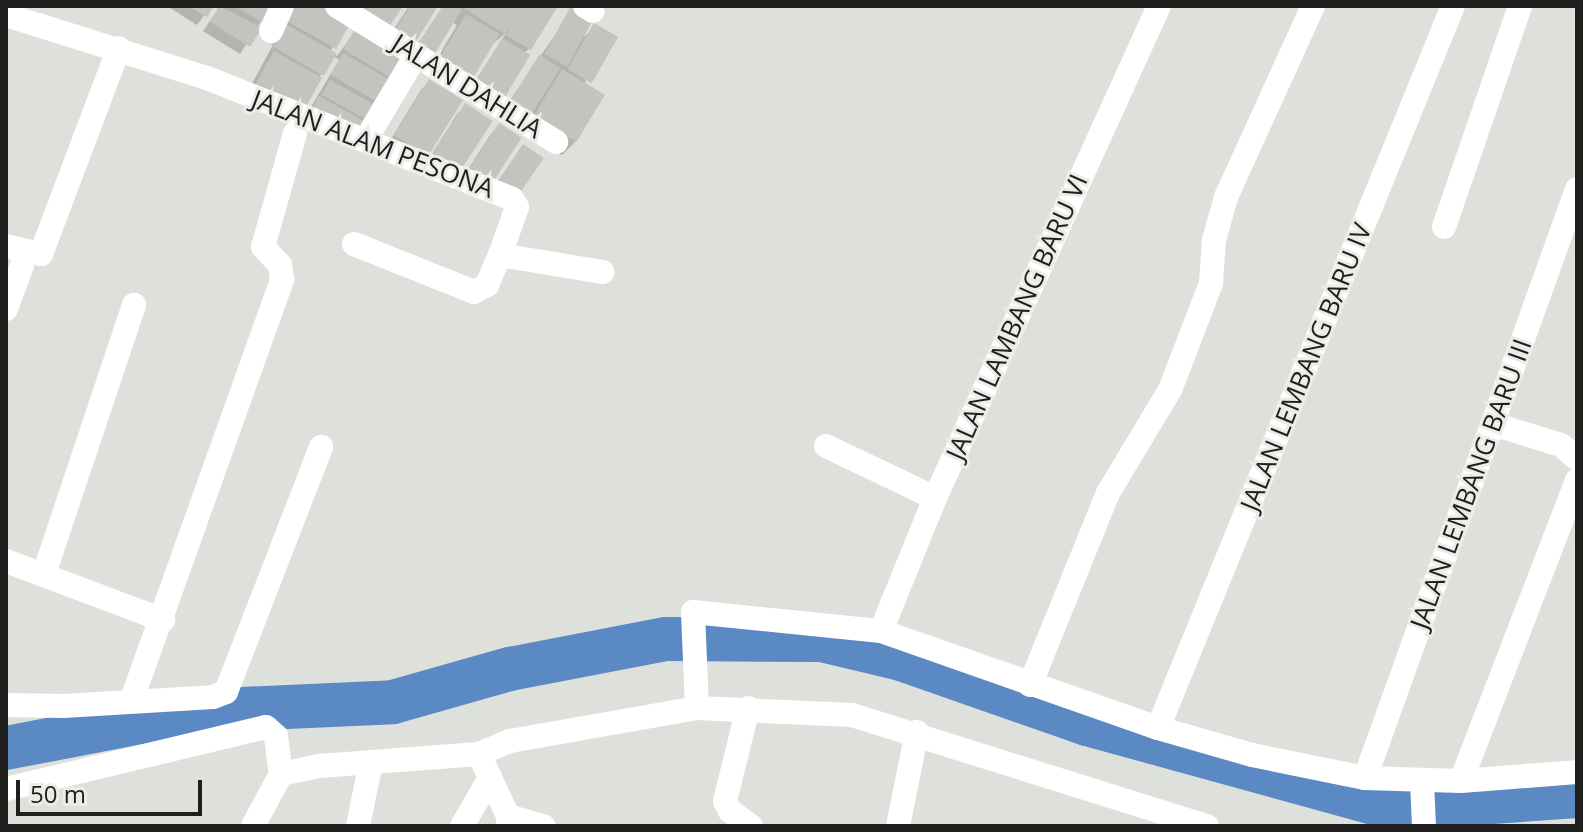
<!DOCTYPE html>
<style>
body{margin:0}
#map{position:relative;width:1583px;height:832px;overflow:hidden;background:#dee1db;font-family:"Open Sans",sans-serif}
div>[style]{position:absolute}
[style*='--x']{left:calc(var(--x)*1px);top:calc(var(--y)*1px);width:calc(var(--w)*1px);rotate:calc(var(--a)*1deg)}
.shadow>*{inset:0;background:#0003}
.river>*{height:44px;margin:-22px;padding:0 22px;transform-origin:22px;border-radius:22px;background:#5b89c3}
.building>*{inset:0;background:#c2c5bf;transform-origin:0 0}
.minor>*{height:24px;margin:-12px;padding:0 12px;transform-origin:12px;border-radius:12px;background:#fff}
span{translate:-50% -50%;white-space:nowrap;text-align:center;line-height:1.15;-webkit-text-stroke:6px #ebeee8;paint-order:stroke}
.street-label{font-size:26px;color:#1f201e}
.frame{position:absolute;inset:0;border:8px solid #1f201e;pointer-events:none}
.scale{position:absolute;left:16px;top:780px;width:186px;height:36px;box-sizing:border-box;border:4px solid #1f201e;border-top:0;padding-left:10px;font-size:24px;line-height:28px;white-space:nowrap;color:#1f201e;-webkit-text-stroke:6px #ebeee8;paint-order:stroke}
</style>
<div id="map">
<div class="shadow">
<div style="clip-path:polygon(167px 6px,211px 6px,197px 25px)"></div>
<div style="clip-path:polygon(213px 6px,271px 6px,240px 54px,203px 31px,218px 9px)"></div>
<div style="clip-path:polygon(294px 6px,354px 6px,330px 52px,337px 56px,359px 26px,350px 21px,360px 6px,400px 6px,385px 29px,384px 44px,409px 6px,435px 6px,365px 123px,311px 107px,339px 60px,333px 56px,318px 79px,247px 93px)"></div>
<div style="clip-path:polygon(443px 6px,455px 8px,556px 6px,529px 49px,466px 96px,506px 33px,490px 46px,429px 72px,457px 25px,452px 22px,409px 58px)"></div>
<div style="clip-path:polygon(575px 6px,608px 6px,594px 17px,583px 38px,595px 26px,575px 142px,562px 155px,502px 112px)"></div>
<div style="clip-path:polygon(429px 81px,427px 155px,388px 144px,421px 90px)"></div>
<div style="clip-path:polygon(466px 106px,461px 169px,427px 162px,457px 114px)"></div>
<div style="clip-path:polygon(499px 125px,491px 181px,463px 177px,491px 134px)"></div>
</div>
<div class="river">
<div style="--x:6;--y:748;--w:196;--a:-10.9"></div>
<div style="--x:198;--y:711;--w:195;--a:-2.6"></div>
<div style="--x:393;--y:702;--w:122;--a:-15.8"></div>
<div style="--x:510;--y:669;--w:159;--a:-10.9"></div>
<div style="--x:666;--y:639;--w:156;--a:0.4"></div>
<div style="--x:822;--y:640;--w:81;--a:13.5"></div>
<div style="--x:901;--y:659;--w:197;--a:19.3"></div>
<div style="--x:1087;--y:724;--w:320;--a:15.4"></div>
<div style="--x:1395;--y:809;--w:182;--a:-4.1"></div>
</div>
<div class="building">
<div style="clip-path:polygon(188px 6px,214px 6px,207px 17px)"></div>
<div style="clip-path:polygon(220px 6px,262px 28px,250px 47px,210px 22px)"></div>
<div style="clip-path:polygon(235px 6px,273px 6px,263px 23px)"></div>
<div style="clip-path:polygon(296px 6px,321px 6px,351px 22px,336px 49px,287px 21px)"></div>
<div style="clip-path:polygon(361px 6px,403px 6px,387px 30px,357px 12px)"></div>
<div style="clip-path:polygon(410px 6px,438px 6px,412px 48px,392px 35px)"></div>
<div style="clip-path:polygon(443px 6px,462px 9px,432px 58px,416px 48px)"></div>
<div style="clip-path:polygon(460px 6px,558px 6px,531px 50px,506px 35px,512px 24px,505px 34px)"></div>
<div style="left:571px;top:6px;width:26px;height:55px;rotate:29deg"></div>
<div style="left:466px;top:14px;width:39px;height:57px;rotate:31deg"></div>
<div style="left:284px;top:23px;width:61px;height:26px;rotate:30deg"></div>
<div style="left:594px;top:23px;width:28px;height:53px;rotate:30deg"></div>
<div style="left:357px;top:26px;width:58px;height:27px;rotate:31deg"></div>
<div style="left:502px;top:38px;width:33px;height:57px;rotate:31deg"></div>
<div style="left:274px;top:51px;width:55px;height:39px;rotate:29deg"></div>
<div style="left:343px;top:53px;width:59px;height:25px;rotate:30deg"></div>
<div style="left:539px;top:55px;width:25px;height:57px;rotate:32deg"></div>
<div style="left:562px;top:69px;width:50px;height:55px;rotate:31deg"></div>
<div style="left:429px;top:79px;width:40px;height:66px;rotate:32deg"></div>
<div style="left:330px;top:80px;width:55px;height:17px;rotate:29deg"></div>
<div style="left:319px;top:96px;width:56px;height:15px;rotate:29deg"></div>
<div style="left:465px;top:103px;width:33px;height:59px;rotate:33deg"></div>
<div style="left:499px;top:123px;width:27px;height:54px;rotate:33deg"></div>
<div style="left:523px;top:144px;width:25px;height:48px;rotate:34deg"></div>
</div>
<div class="minor">
<div style="--x:337;--y:6;--w:258;--a:31.8"></div>
<div style="--x:585;--y:6;--w:9;--a:32"></div>
<div style="--x:6;--y:15;--w:211;--a:17.4"></div>
<div style="--x:207;--y:78;--w:328;--a:21.6"></div>
<div style="--x:512;--y:199;--w:9;--a:58"></div>
<div style="--x:517;--y:207;--w:51;--a:109.5"></div>
<div style="--x:500;--y:255;--w:104;--a:9.4"></div>
<div style="--x:271;--y:31;--w:27;--a:-66"></div>
<div style="--x:372;--y:129;--w:86;--a:-59.3"></div>
<div style="--x:1444;--y:227;--w:234;--a:-71"></div>
<div style="--x:354;--y:244;--w:129;--a:21.8"></div>
<div style="--x:474;--y:292;--w:15;--a:-28"></div>
<div style="--x:487;--y:285;--w:33;--a:-67"></div>
<div style="--x:6;--y:246;--w:36;--a:13"></div>
<div style="--x:41;--y:254;--w:220;--a:-69.3"></div>
<div style="--x:6;--y:309;--w:47;--a:-70"></div>
<div style="--x:1493;--y:424;--w:71;--a:17.2"></div>
<div style="--x:1561;--y:445;--w:21;--a:41"></div>
<div style="--x:826;--y:446;--w:121;--a:25.5"></div>
<div style="--x:6;--y:561;--w:168;--a:20.6"></div>
<div style="--x:44;--y:574;--w:284;--a:-71.5"></div>
<div style="--x:881;--y:631;--w:144;--a:-67.9"></div>
<div style="--x:935;--y:498;--w:541;--a:-65.52"></div>
<div style="--x:1030;--y:685;--w:207;--a:-67.9"></div>
<div style="--x:1108;--y:493;--w:120;--a:-59"></div>
<div style="--x:1170;--y:390;--w:115;--a:-69"></div>
<div style="--x:1211;--y:283;--w:43;--a:-86"></div>
<div style="--x:1214;--y:240;--w:45;--a:-74.4"></div>
<div style="--x:1226;--y:197;--w:210;--a:-65.5"></div>
<div style="--x:132;--y:699;--w:446;--a:-70.3"></div>
<div style="--x:282;--y:279;--w:14;--a:-98"></div>
<div style="--x:280;--y:265;--w:25;--a:-133"></div>
<div style="--x:263;--y:247;--w:118;--a:-74.3"></div>
<div style="--x:6;--y:705;--w:57;--a:1"></div>
<div style="--x:63;--y:706;--w:150;--a:-3.4"></div>
<div style="--x:213;--y:697;--w:14;--a:-21"></div>
<div style="--x:226;--y:692;--w:263;--a:-68.8"></div>
<div style="--x:697;--y:708;--w:96;--a:-92.4"></div>
<div style="--x:693;--y:612;--w:189;--a:5.8"></div>
<div style="--x:881;--y:631;--w:293;--a:19.3"></div>
<div style="--x:1158;--y:728;--w:98;--a:16"></div>
<div style="--x:1252;--y:755;--w:115;--a:11.5"></div>
<div style="--x:1365;--y:778;--w:96;--a:1.8"></div>
<div style="--x:1461;--y:781;--w:116;--a:-4.4"></div>
<div style="--x:748;--y:708;--w:96;--a:103.9"></div>
<div style="--x:725;--y:801;--w:11;--a:63"></div>
<div style="--x:730;--y:811;--w:26;--a:36"></div>
<div style="--x:1158;--y:728;--w:780;--a:-67.78"></div>
<div style="--x:479;--y:754;--w:68;--a:64.9"></div>
<div style="--x:508;--y:816;--w:10;--a:90"></div>
<div style="--x:1365;--y:778;--w:626;--a:-70.2"></div>
<div style="--x:1461;--y:781;--w:322;--a:-68.9"></div>
<div style="--x:1422;--y:782;--w:44;--a:87.4"></div>
<div style="--x:6;--y:789;--w:267;--a:-13.4"></div>
<div style="--x:266;--y:727;--w:13;--a:42"></div>
<div style="--x:276;--y:736;--w:38;--a:83"></div>
<div style="--x:508;--y:816;--w:37;--a:16"></div>
<div style="--x:253;--y:826;--w:59;--a:-61.7"></div>
<div style="--x:281;--y:774;--w:40;--a:-12"></div>
<div style="--x:320;--y:766;--w:159;--a:-4.3"></div>
<div style="--x:479;--y:754;--w:34;--a:-23"></div>
<div style="--x:510;--y:741;--w:190;--a:-10"></div>
<div style="--x:697;--y:708;--w:155;--a:2.6"></div>
<div style="--x:852;--y:715;--w:372;--a:17.4"></div>
<div style="--x:358;--y:826;--w:65;--a:-78.5"></div>
<div style="--x:462;--y:826;--w:56;--a:-59.7"></div>
<div style="--x:898;--y:826;--w:96;--a:-78.6"></div>
</div>
<div class="street-label">
<span style="left:467px;top:86px;rotate:32deg">JALAN DAHLIA</span>
<span style="left:373px;top:144px;rotate:21deg">JALAN ALAM PESONA</span>
<span style="left:1017px;top:317px;rotate:-66deg">JALAN LAMBANG BARU VI</span>
<span style="left:1306px;top:367px;rotate:-68deg">JALAN LEMBANG BARU IV</span>
<span style="left:1471px;top:484px;rotate:-70deg">JALAN LEMBANG BARU III</span>
</div>
<div class="frame"></div>
<div class="scale">50 m</div>
</div>
